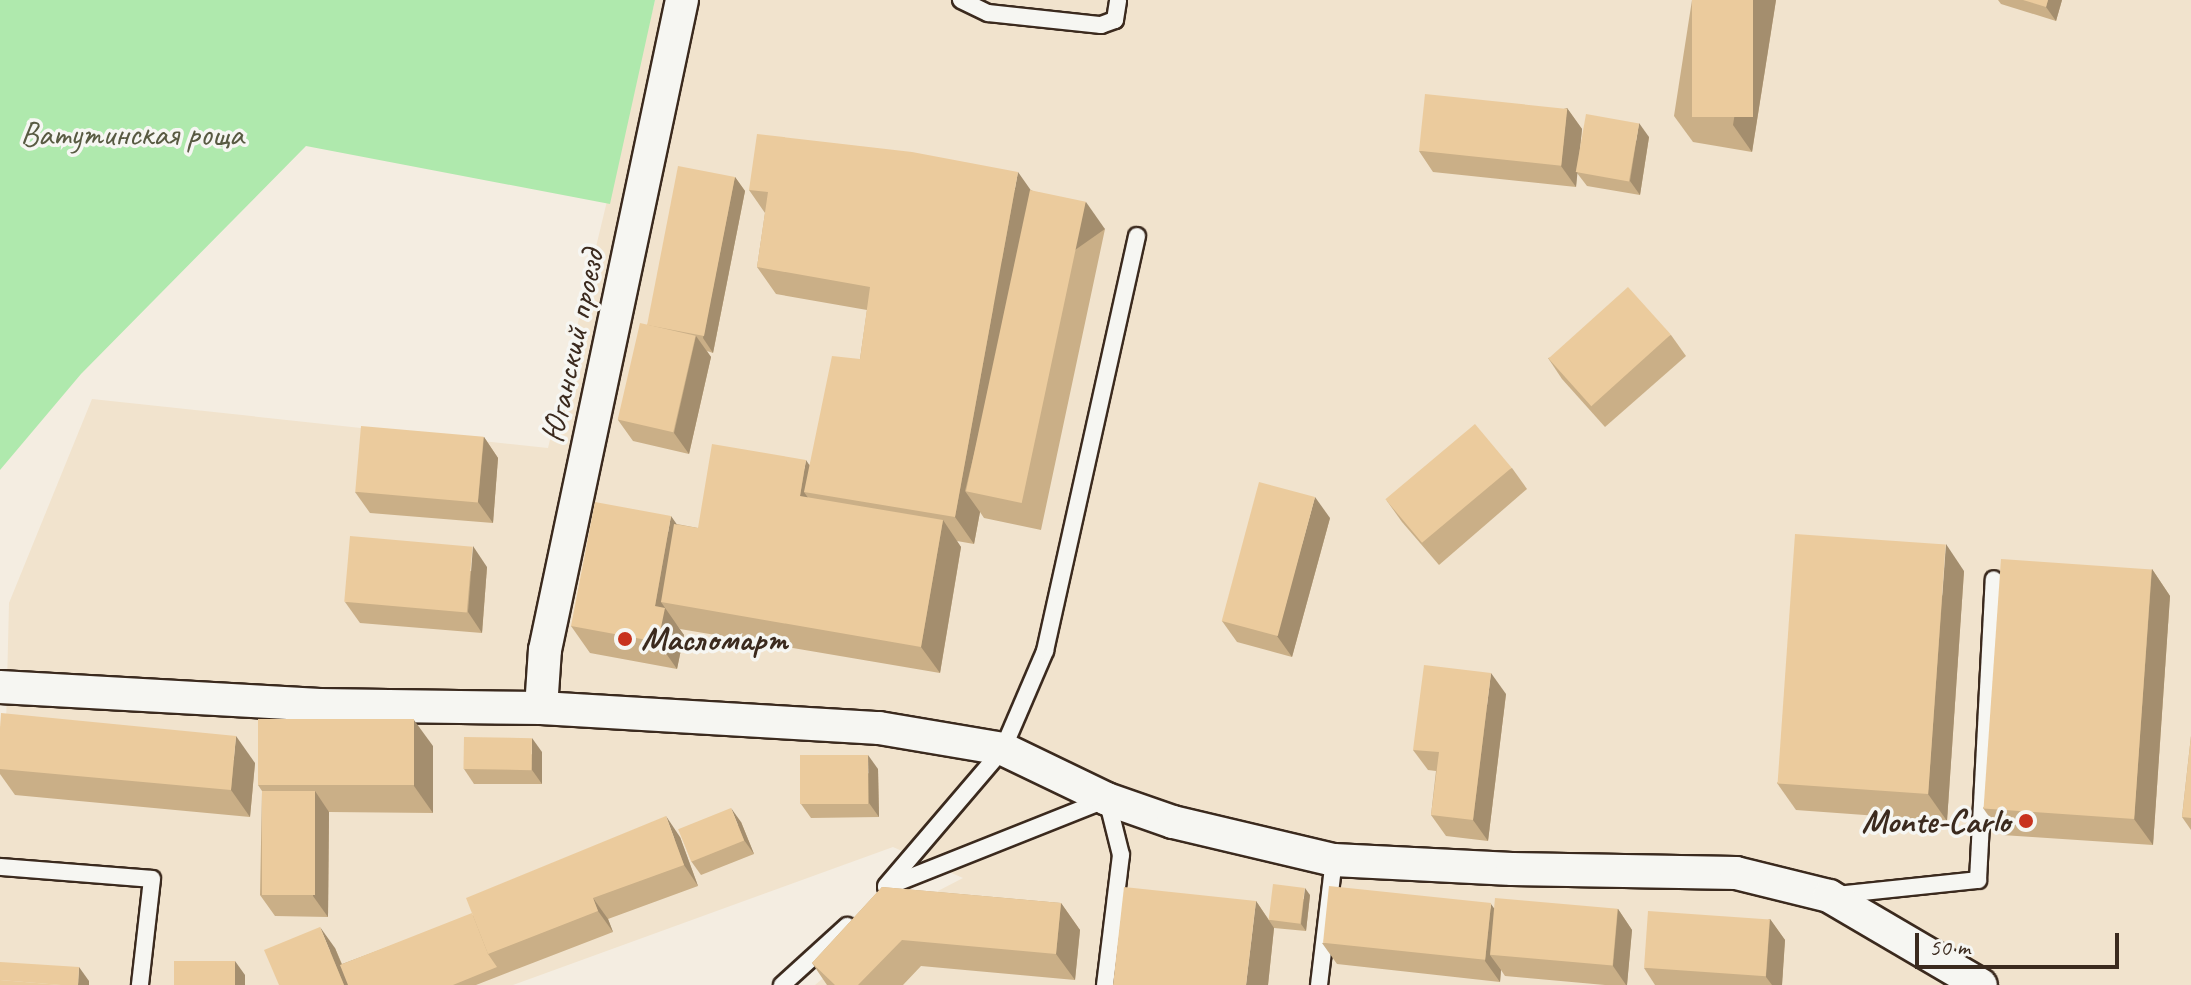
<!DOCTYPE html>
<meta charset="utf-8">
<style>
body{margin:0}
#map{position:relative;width:2191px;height:985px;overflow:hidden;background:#f4ede1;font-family:Caveat,sans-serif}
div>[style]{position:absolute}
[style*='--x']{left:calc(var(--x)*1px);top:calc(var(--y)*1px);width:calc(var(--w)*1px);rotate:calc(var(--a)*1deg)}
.built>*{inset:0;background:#f1e3cd}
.green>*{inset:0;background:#afe9ad}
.roads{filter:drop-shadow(2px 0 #3b2a1e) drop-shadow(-2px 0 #3b2a1e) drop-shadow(0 2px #3b2a1e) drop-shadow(0 -2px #3b2a1e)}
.lane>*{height:16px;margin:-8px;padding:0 8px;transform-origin:8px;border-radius:8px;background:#f6f6f2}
.street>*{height:32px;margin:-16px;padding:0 16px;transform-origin:16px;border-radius:16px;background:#f6f6f2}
.wall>*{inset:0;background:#caaf87}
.shaded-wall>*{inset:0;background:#a48e6e;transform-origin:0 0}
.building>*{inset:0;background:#ebcb9d;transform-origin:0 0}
.dots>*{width:22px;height:22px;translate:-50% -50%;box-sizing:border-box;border:4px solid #f6f6f2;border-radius:50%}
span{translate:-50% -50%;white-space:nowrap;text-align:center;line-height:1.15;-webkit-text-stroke:7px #f6f6f2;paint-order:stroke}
.park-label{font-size:34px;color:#585a42}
.street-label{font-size:34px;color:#3b2a1e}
.poi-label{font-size:34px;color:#3b2a1e;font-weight:700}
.left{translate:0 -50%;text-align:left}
.right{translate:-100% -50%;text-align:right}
.scale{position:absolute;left:1915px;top:933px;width:204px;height:36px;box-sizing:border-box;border:4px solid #3b2a1e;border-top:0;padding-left:10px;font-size:24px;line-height:28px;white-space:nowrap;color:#3b2a1e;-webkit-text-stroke:6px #f6f6f2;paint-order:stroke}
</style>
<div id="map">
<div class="built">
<div style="clip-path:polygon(655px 0,2191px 0,2191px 985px,815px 985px,907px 907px,963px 878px,893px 847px,513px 985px,0 985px,0 726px,6px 726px,9px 603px,92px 399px,548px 448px)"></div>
</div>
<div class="green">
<div style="clip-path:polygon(0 0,655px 0,610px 204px,306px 146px,81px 374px,0 470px)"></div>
</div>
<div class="roads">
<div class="lane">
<div style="--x:961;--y:0;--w:30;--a:26"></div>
<div style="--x:988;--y:13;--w:114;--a:6.1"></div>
<div style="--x:1101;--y:25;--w:15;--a:-20"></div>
<div style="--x:1115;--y:20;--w:20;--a:-81"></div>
<div style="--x:0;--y:867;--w:152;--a:4.5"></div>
<div style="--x:152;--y:879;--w:107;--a:96.5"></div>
<div style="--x:886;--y:886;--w:180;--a:-49.5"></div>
<div style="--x:1003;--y:749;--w:107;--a:-66.8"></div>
<div style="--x:1045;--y:651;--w:425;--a:-77.5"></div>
<div style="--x:886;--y:887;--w:238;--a:-21.7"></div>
<div style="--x:1107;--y:799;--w:58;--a:76"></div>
<div style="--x:1121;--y:855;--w:131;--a:97"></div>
<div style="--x:1835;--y:895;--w:144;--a:-6"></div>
<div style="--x:1978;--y:880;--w:301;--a:-87"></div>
<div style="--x:782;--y:985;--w:88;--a:-42.2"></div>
<div style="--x:1319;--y:985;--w:126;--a:-83.2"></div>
</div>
<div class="street">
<div style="--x:0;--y:687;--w:320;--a:3.2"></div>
<div style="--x:319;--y:705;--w:222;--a:0.8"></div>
<div style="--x:541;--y:708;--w:339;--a:3.4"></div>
<div style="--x:879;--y:728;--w:126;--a:9.6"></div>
<div style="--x:1003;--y:749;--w:115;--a:25.7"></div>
<div style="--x:1107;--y:799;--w:70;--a:19.2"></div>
<div style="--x:1173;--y:822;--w:165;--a:13.3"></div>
<div style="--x:1334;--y:860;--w:178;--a:2.9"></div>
<div style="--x:1512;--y:869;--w:224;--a:1"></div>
<div style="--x:1736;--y:873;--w:96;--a:13.9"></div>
<div style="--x:1829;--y:896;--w:176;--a:30.4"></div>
<div style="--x:541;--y:708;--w:58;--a:-86.1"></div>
<div style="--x:545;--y:650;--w:664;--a:-78.1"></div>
</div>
</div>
<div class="wall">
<div style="clip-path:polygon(1692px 0,1776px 0,1752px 152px,1693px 142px,1674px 116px)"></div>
<div style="clip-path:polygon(1998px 0,2062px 0,2056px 21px,2001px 4px)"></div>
<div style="clip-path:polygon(1567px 108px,1582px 129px,1579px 157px,1649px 137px,1640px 195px,1587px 186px,1577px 173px,1576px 187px,1433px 172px,1419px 151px)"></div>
<div style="clip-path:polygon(735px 177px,745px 191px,713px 353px,707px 351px,711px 357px,689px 454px,633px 441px,618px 420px,647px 325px)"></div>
<div style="clip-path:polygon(749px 190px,1031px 190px,1105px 229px,1041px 530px,984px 518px,980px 512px,974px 544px,957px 541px,961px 547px,940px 673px,680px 629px,675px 623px,684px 635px,677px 669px,590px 653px,571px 626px,677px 524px,698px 528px,809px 466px,860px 359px,867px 310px,776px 294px,757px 267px,765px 213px)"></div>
<div style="clip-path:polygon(1671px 335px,1686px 356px,1605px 427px,1562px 379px,1548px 358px)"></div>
<div style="clip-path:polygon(484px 437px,498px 458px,493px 523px,370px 513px,355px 492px)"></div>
<div style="clip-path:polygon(1512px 468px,1527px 489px,1439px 565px,1402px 522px,1387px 501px)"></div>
<div style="clip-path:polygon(1330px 518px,1292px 657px,1237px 642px,1222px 621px)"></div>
<div style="clip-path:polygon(487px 567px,482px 633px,360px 623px,345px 602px)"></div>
<div style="clip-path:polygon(2152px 569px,2170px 596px,2153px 845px,2002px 835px,1983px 808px)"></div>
<div style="clip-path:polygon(1964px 571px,1947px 821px,1796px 810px,1777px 783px)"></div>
<div style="clip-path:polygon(1506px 694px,1488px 841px,1446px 836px,1431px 815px,1436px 771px,1428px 770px,1413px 750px)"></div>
<div style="clip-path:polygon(0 728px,255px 763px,250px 817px,15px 795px,0 774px)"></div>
<div style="clip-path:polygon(2191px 736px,2191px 830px,2182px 817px)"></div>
<div style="clip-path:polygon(433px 746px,433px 813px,329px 812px,328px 917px,275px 916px,260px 895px,262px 791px,258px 785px)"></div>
<div style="clip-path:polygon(542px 752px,542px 784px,474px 784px,464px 769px)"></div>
<div style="clip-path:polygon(878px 769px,879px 817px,811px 818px,801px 804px)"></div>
<div style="clip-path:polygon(741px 822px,754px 854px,701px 875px,691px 861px)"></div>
<div style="clip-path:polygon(680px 837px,698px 886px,608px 919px,613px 932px,476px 985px,279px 985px,335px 948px,342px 964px)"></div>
<div style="clip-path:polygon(882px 887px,1061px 903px,1080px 930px,1075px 980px,921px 966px,903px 985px,827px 985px,812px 963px)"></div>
<div style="clip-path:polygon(1310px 895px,1306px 931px,1274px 928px,1268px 985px,1256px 901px,1269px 920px)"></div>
<div style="clip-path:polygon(1494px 908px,1618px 909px,1632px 930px,1627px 985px,1605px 985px,1505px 976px,1501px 970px,1500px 982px,1337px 964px,1322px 943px)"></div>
<div style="clip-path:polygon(1770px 919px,1785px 940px,1782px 985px,1655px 985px,1644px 968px)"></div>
</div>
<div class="shaded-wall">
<div style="clip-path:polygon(1753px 0,1776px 0,1752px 152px,1733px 125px)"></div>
<div style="clip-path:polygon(2048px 0,2062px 0,2056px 21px,2046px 7px)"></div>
<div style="clip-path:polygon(1567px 108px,1582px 129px,1576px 187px,1561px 166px)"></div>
<div style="clip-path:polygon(1639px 123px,1649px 137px,1640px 195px,1630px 181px)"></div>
<div style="clip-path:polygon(1018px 172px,1037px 199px,965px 491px,980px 512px,974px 544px,955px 517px)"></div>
<div style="clip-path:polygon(735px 177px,745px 191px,713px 353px,703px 338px)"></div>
<div style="left:1086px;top:202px;width:33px;height:308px;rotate:55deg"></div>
<div style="clip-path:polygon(696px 336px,711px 357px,689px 454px,674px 433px)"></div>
<div style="clip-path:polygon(484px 437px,498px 458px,493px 523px,478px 502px)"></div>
<div style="clip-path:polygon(806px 460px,824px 487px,804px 492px,820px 515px,800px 496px)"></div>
<div style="clip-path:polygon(1315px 497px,1330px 518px,1292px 657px,1277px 636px)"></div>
<div style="clip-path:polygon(671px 516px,690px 543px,661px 602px,684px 635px,677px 669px,658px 642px,655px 606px)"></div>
<div style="clip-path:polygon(943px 520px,961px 547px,940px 673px,921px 647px)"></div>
<div style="clip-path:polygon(1946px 544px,1964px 571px,1947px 821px,1928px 794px)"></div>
<div style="clip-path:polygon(473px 546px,487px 567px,482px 633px,468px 612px)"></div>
<div style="clip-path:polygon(2152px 569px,2170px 596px,2153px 845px,2134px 819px)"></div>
<div style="clip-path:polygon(1491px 673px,1506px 694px,1488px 841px,1473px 820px)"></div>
<div style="clip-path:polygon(414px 720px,433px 746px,433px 813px,414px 786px)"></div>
<div style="clip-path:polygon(236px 736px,255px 763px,250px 817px,231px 790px)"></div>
<div style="clip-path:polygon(532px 738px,542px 752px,542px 784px,532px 770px)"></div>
<div style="clip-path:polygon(868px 755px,878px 769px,879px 817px,869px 803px)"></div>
<div style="clip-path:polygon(315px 791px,329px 812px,328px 917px,313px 896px)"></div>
<div style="clip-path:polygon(731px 808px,741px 822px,754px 854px,744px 840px)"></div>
<div style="clip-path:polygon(666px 816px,680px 837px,698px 886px,684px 865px)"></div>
<div style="clip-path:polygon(1305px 888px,1310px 895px,1306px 931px,1301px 924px)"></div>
<div style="clip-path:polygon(593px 898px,608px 919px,613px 932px,598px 911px)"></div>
<div style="clip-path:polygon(1256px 901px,1274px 928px,1268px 985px,1246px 985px)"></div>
<div style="clip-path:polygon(1061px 903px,1080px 930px,1075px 980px,1056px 954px)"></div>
<div style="clip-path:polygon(1491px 904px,1506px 925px,1490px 955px,1501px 970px,1500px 982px,1485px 961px)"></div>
<div style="clip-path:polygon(1618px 909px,1632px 930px,1627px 985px,1626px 985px,1613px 966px)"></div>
<div style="clip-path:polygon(1770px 919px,1785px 940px,1782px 985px,1772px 985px,1766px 977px)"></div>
<div style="clip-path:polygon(320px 927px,335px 948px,350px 985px,344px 985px)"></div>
<div style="clip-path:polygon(235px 961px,245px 975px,245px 985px,235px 985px)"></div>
<div style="clip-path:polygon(79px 967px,89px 981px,89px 985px,78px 985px)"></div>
</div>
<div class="building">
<div style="left:1692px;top:0;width:61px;height:117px"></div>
<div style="clip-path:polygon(2023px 0,2048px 0,2046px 7px)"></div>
<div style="left:1425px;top:94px;width:143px;height:57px;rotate:6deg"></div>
<div style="left:1586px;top:114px;width:54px;height:59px;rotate:10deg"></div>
<div style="clip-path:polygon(757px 134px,912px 152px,1018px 172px,955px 517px,804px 492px,832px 356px,860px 359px,870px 287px,757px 267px,768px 192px,749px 190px)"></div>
<div style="left:678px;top:166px;width:58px;height:162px;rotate:11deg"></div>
<div style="left:1030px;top:190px;width:57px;height:308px;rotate:12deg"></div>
<div style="left:1628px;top:287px;width:64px;height:107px;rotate:48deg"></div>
<div style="left:640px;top:323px;width:57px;height:99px;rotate:13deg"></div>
<div style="left:1475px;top:424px;width:57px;height:117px;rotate:50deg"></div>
<div style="left:361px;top:426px;width:123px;height:66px;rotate:5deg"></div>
<div style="clip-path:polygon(712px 444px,806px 460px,800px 496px,943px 520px,921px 647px,661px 602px,674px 524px,698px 528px)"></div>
<div style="left:1259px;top:482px;width:58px;height:144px;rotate:15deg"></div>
<div style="clip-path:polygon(595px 502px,671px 516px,655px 606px,665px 608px,658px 642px,571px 626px)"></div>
<div style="left:1795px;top:534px;width:151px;height:250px;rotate:4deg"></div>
<div style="left:350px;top:536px;width:123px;height:66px;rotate:5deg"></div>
<div style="left:2001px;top:559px;width:151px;height:250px;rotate:4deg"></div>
<div style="clip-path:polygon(1424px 665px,1491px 673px,1473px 820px,1431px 815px,1439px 752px,1413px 750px)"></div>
<div style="clip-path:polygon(1px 713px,236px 736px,231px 790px,0 769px,0 728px)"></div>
<div style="left:258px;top:719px;width:156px;height:66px"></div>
<div style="clip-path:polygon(2191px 736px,2191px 818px,2182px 817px)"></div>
<div style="left:464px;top:737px;width:68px;height:32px;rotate:1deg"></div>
<div style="left:800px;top:755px;width:68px;height:49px"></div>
<div style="left:262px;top:791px;width:53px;height:104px"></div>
<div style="left:731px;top:808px;width:35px;height:57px;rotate:68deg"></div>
<div style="clip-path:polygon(666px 816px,684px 865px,593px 898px,598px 911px,488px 954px,466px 898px)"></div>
<div style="left:1273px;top:884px;width:32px;height:36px;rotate:7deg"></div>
<div style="left:1329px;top:886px;width:163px;height:57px;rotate:6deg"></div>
<div style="clip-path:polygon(882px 887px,1061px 903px,1056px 954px,902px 940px,858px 985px,835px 985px,812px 963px)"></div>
<div style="clip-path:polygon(1124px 887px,1256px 901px,1246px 985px,1113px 985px)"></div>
<div style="left:1495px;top:898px;width:123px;height:57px;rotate:5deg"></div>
<div style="left:1648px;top:911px;width:122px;height:57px;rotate:4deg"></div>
<div style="clip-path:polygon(472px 913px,488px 954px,497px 967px,453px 985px,348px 985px,340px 965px)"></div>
<div style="clip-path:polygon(320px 927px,344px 985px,279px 985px,264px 950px)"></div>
<div style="left:174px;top:961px;width:61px;height:24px"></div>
<div style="clip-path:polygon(0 962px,79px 967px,78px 985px,61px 985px,0 980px)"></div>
<div style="clip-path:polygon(0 980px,61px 985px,0 985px)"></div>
</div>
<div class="dots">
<div style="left:625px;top:639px;background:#c8321e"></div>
<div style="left:2026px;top:821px;background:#c8321e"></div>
</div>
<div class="park-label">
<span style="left:132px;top:134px">Ватутинская роща</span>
</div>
<div class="street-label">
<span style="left:572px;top:346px;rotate:-78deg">Юганский проезд</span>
</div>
<div class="poi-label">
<span class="left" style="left:641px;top:639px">Масломарт</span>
<span class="right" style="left:2010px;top:821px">Monte-Carlo</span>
</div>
<div class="scale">50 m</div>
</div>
